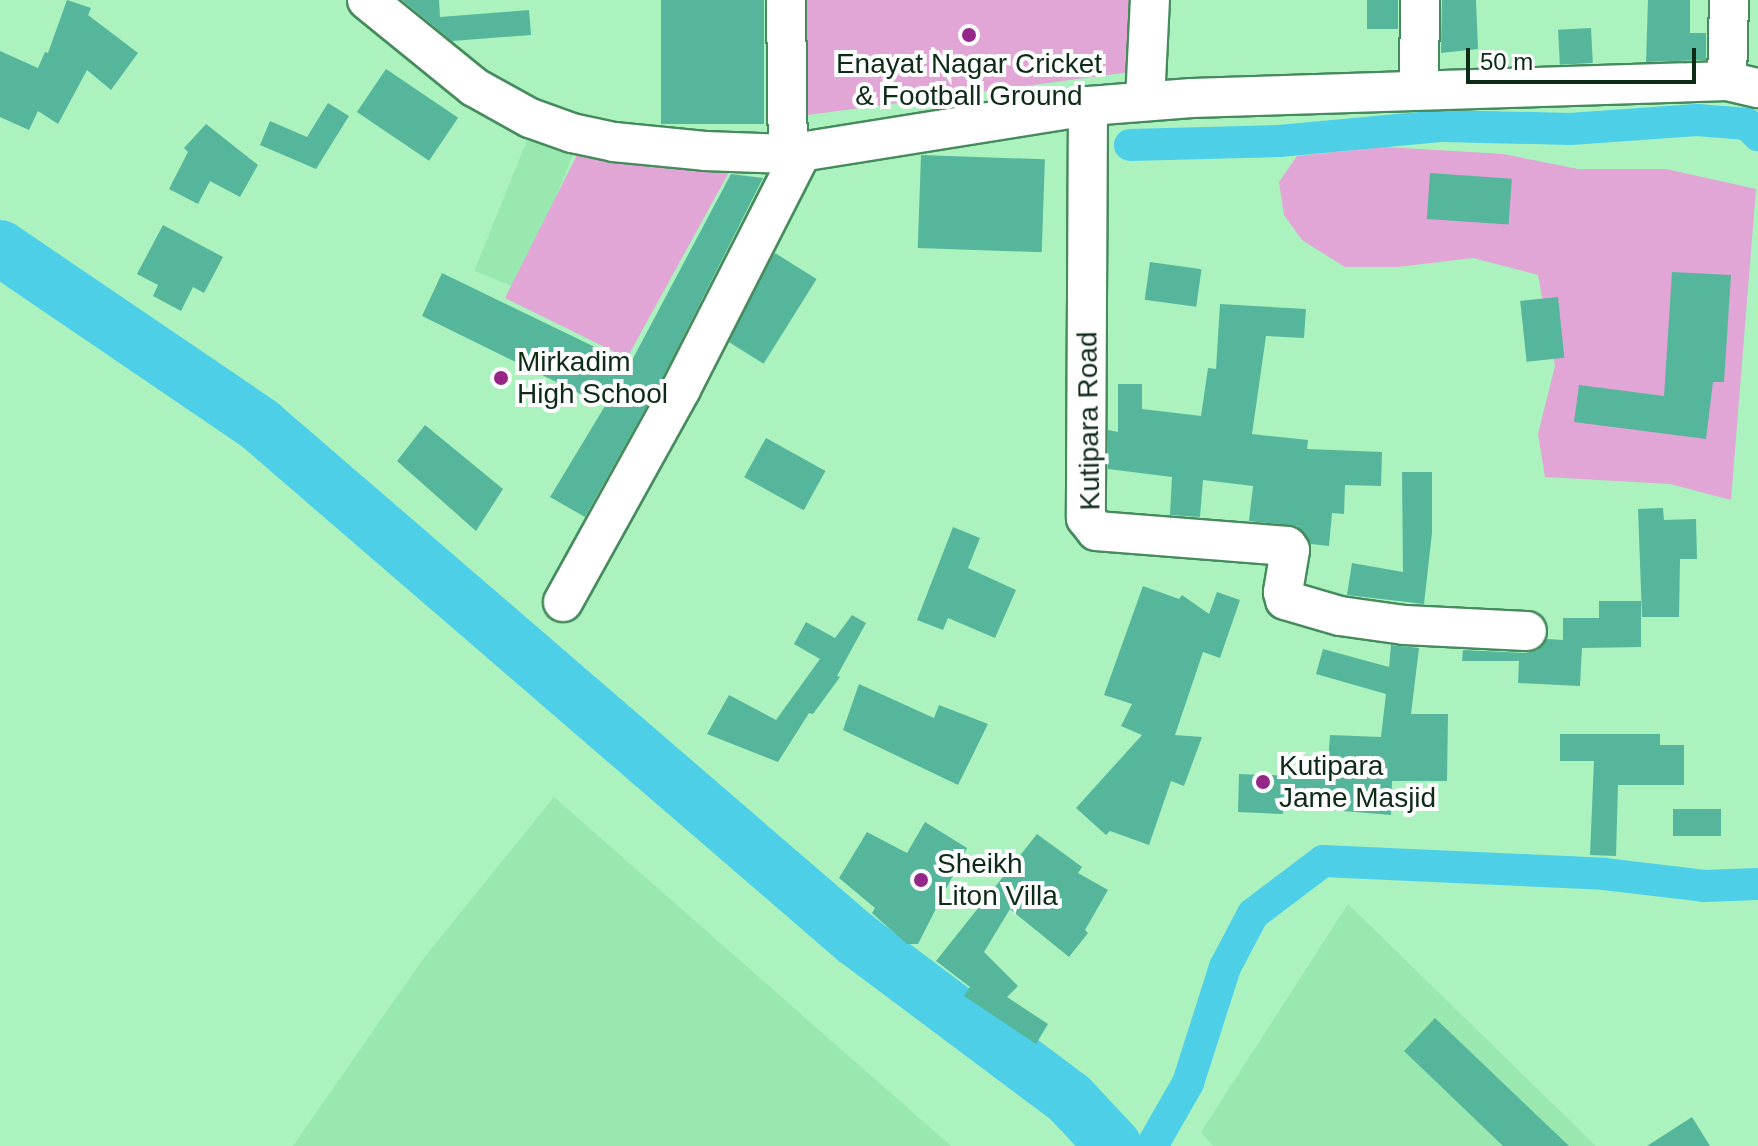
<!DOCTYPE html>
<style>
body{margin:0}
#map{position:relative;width:1758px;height:1146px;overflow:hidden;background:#abf2bf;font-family:Arial,sans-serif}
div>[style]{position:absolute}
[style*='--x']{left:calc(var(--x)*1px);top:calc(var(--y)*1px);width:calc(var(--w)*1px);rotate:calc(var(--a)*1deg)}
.built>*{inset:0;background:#99e8b0;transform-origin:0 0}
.green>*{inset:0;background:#e1a5d6}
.canal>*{height:32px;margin:-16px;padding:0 16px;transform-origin:16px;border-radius:16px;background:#4dcfe8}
.river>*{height:56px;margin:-28px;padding:0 28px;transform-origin:28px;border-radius:28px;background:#4dcfe8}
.building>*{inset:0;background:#56b69b;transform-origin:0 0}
.roads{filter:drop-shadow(2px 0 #468b5d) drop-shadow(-2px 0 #468b5d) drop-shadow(0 2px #468b5d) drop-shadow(0 -2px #468b5d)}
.minor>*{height:38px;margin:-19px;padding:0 19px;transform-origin:19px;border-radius:19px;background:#fff}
.dots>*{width:22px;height:22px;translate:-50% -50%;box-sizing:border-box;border:4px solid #fff;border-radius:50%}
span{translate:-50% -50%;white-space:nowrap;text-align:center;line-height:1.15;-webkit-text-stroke:8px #fff;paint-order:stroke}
.poi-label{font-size:28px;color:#0e2b18}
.left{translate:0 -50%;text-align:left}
.street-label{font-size:28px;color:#0e2b18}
.scale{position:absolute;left:1466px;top:48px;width:230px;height:36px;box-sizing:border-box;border:4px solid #0e2b18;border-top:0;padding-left:10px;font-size:24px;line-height:28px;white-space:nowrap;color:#0e2b18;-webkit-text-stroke:6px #fff;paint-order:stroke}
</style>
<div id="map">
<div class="built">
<div style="left:532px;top:128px;width:48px;height:154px;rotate:22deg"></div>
<div style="clip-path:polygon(554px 797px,951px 1146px,293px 1146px,423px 959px)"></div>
<div style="clip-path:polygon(1348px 904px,1596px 1146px,1213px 1146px,1201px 1132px)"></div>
</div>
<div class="green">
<div style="clip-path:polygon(794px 0,1143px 0,1145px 70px,793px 117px)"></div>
<div style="clip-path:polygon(1385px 147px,1503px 154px,1578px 169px,1666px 169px,1756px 189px,1731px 500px,1670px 484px,1545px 477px,1538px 434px,1555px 366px,1538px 275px,1473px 258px,1398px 267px,1345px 267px,1302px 240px,1284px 215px,1279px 182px,1297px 156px)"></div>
<div style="clip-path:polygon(579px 151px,734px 163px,627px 358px,505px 298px)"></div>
</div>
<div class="canal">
<div style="--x:1130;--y:145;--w:149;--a:-1.5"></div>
<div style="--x:1279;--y:141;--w:164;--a:-5.3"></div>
<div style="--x:1442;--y:126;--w:128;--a:1.3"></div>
<div style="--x:1570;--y:129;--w:127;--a:-4.1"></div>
<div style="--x:1697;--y:120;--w:50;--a:4.6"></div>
<div style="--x:1747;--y:124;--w:16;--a:45"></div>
<div style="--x:1152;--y:1146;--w:73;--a:-60.3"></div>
<div style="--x:1188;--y:1083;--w:122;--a:-72.3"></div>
<div style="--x:1225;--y:967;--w:60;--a:-62.2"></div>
<div style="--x:1253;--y:914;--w:88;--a:-37.1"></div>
<div style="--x:1323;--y:861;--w:281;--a:2.6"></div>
<div style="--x:1604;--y:874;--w:101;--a:6.8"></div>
<div style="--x:1704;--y:886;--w:54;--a:-2.1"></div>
</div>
<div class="river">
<div style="--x:0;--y:248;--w:315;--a:34.2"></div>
<div style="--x:260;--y:425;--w:786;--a:40.77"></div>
<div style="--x:855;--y:938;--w:269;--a:36.8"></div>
<div style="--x:1070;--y:1099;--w:64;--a:46.9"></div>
</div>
<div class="building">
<div style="clip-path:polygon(67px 0,91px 8px,88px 15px,138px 53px,111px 90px,87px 70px,58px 124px,38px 111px,29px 130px,0 117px,0 51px,38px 68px,45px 52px,48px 53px)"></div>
<div style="clip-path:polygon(402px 0,439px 0,440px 17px,529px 10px,531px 35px,452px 41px)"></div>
<div style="left:661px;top:0;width:103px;height:124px"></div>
<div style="left:1367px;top:0;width:31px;height:29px"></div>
<div style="clip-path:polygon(1442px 0,1476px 0,1478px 49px,1441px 53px)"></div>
<div style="clip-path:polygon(1648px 0,1690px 0,1690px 33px,1706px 33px,1706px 60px,1646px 62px)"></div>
<div style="left:1591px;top:28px;width:35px;height:33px;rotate:87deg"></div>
<div style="left:386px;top:69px;width:87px;height:52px;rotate:34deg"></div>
<div style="clip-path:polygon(328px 103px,349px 116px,316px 169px,260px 145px,270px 121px,307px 137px)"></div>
<div style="clip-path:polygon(206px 124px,258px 165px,240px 197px,210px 181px,198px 204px,169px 189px,188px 152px,184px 148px)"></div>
<div style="left:921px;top:155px;width:124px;height:93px;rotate:2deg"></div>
<div style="left:1430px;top:173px;width:82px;height:46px;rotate:4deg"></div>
<div style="clip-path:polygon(731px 174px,763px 178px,662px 379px,585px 517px,550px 497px,605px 406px,422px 316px,442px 273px,630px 364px)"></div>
<div style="clip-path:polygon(163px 225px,223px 257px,204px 293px,193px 287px,181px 311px,153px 296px,158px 285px,137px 274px)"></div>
<div style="left:775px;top:253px;width:49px;height:100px;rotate:32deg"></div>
<div style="left:1150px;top:262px;width:52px;height:38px;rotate:8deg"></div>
<div style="clip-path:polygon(1672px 272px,1731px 275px,1724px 382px,1713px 382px,1706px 439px,1574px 422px,1579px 385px,1664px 396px)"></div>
<div style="left:1558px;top:297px;width:61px;height:38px;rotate:84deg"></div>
<div style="clip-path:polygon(1220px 304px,1306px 309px,1304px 338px,1266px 336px,1252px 434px,1308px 440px,1307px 449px,1382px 452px,1381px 486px,1345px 485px,1344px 514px,1332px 513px,1329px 546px,1311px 544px,1297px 526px,1249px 521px,1253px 486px,1203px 480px,1200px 517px,1170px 515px,1172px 477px,1108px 469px,1108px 430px,1118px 432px,1118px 384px,1142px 384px,1142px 409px,1201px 416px,1208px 368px,1216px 369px)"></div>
<div style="clip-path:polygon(425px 425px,503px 489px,476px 531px,397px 461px)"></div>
<div style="left:766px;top:438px;width:68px;height:45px;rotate:29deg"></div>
<div style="clip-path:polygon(1402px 472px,1432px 472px,1432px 533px,1424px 604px,1347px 595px,1352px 563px,1403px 572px)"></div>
<div style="clip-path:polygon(1663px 508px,1664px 520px,1696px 519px,1697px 559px,1680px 559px,1679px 617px,1642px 617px,1638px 509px)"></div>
<div style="clip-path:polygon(953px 527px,980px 538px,968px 568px,1016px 590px,995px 638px,948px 618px,943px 630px,917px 620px)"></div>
<div style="clip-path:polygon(1143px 586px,1179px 599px,1182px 595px,1209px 614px,1217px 592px,1240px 600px,1220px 658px,1203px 652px,1175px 735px,1202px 737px,1184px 786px,1171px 781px,1149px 845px,1110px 831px,1106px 835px,1076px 808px,1142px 735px,1121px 726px,1132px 704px,1104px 695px)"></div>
<div style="clip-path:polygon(1599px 601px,1641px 601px,1641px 647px,1582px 648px,1580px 686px,1518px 683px,1519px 661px,1462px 661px,1463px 650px,1526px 653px,1538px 650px,1547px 639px,1563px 640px,1563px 618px,1599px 618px)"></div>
<div style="clip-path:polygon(852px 615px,866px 623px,837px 676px,840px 677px,813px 714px,809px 713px,778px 762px,707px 734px,729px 695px,776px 720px,820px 659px,794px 644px,806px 622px,835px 638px)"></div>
<div style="clip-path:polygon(1391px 645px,1419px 648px,1411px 714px,1448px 714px,1447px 781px,1392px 781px,1391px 815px,1283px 806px,1283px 814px,1238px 812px,1239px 774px,1327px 777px,1330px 735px,1381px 737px,1386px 694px,1316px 674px,1323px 649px,1389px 667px)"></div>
<div style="clip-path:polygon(859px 684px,934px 718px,939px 705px,988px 724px,958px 785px,843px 730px)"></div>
<div style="clip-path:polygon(1560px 734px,1660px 734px,1660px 745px,1684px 745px,1684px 785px,1618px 785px,1616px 856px,1590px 855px,1594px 761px,1560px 761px)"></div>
<div style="left:1673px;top:809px;width:48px;height:27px"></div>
<div style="clip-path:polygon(925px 822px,967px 848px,918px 944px,907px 944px,872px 913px,875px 908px,839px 878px,867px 832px,907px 853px)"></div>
<div style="clip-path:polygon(1037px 834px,1082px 867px,1078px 873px,1108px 890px,1085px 930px,1088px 933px,1069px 957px,1010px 909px,984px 952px,1018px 986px,1007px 997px,1048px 1024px,1036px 1044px,964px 996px,970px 987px,936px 961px)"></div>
<div style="clip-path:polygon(1435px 1018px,1569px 1146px,1503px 1146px,1404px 1051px)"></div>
<div style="clip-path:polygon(1692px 1117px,1710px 1146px,1647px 1146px)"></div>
</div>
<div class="roads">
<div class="minor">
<div style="--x:367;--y:0;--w:138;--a:39.1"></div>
<div style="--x:474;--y:87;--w:64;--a:29"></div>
<div style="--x:530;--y:118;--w:45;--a:19.7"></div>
<div style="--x:572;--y:133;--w:43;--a:12.1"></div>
<div style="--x:614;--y:142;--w:91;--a:5.6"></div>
<div style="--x:705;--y:151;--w:83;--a:2.1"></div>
<div style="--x:788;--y:154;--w:304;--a:-9.1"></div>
<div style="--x:1088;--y:106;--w:104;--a:-4.4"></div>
<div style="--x:1192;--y:98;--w:535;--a:-1.82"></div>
<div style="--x:1727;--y:81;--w:32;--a:13"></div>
<div style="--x:786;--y:0;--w:154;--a:89.3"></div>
<div style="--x:1727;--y:81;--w:81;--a:-88.6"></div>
<div style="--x:1419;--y:89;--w:89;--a:-89.4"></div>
<div style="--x:1145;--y:101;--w:101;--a:-87.2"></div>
<div style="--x:1088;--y:106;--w:412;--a:90.3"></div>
<div style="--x:1086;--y:518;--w:16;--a:52"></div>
<div style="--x:1096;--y:531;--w:192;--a:4.5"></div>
<div style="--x:1287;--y:546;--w:5;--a:53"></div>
<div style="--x:1290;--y:550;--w:43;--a:99.5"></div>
<div style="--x:1283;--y:592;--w:8;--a:76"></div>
<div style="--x:1285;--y:600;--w:57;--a:16.2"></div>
<div style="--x:1340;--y:616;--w:65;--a:8"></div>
<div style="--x:1404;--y:625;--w:123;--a:2.8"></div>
<div style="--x:563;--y:602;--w:244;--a:-61"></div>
<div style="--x:681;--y:389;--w:265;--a:-63"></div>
</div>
</div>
<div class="dots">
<div style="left:969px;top:35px;background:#942788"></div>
<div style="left:501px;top:378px;background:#942788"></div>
<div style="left:1263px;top:782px;background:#942788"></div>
<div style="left:921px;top:880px;background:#942788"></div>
</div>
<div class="poi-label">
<span style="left:969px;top:80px">Enayat Nagar Cricket<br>&amp; Football Ground</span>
<span class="left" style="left:517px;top:378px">Mirkadim<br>High School</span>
<span class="left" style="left:1279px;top:782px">Kutipara<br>Jame Masjid</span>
<span class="left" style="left:937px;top:880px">Sheikh<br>Liton Villa</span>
</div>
<div class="street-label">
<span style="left:1089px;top:421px;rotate:-91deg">Kutipara Road</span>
</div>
<div class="scale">50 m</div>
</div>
